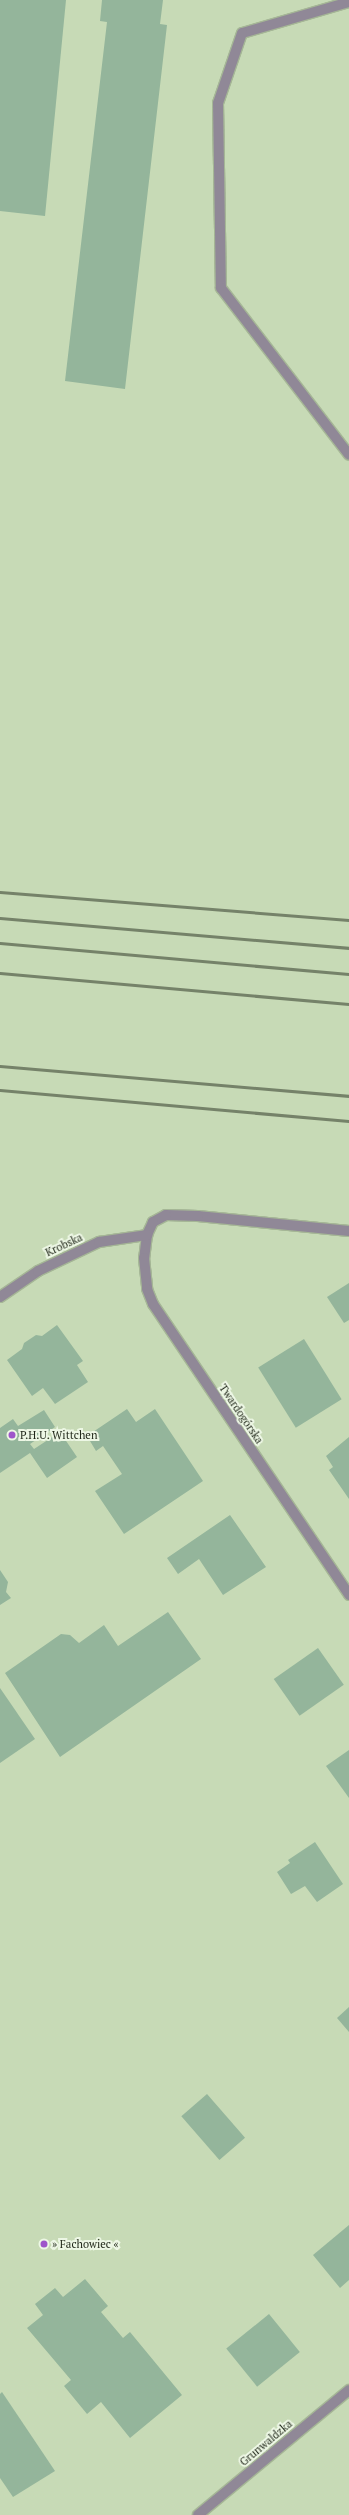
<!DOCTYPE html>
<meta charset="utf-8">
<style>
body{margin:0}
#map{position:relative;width:349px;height:2515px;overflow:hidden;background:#c7dab6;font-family:"PT Serif",serif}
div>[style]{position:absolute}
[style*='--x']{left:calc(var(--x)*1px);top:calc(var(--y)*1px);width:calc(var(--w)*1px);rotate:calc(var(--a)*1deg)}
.building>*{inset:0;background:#94b59b;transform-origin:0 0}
.roads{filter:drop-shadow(1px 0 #a5b696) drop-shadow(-1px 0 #a5b696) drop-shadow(0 1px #a5b696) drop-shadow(0 -1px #a5b696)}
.minor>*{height:10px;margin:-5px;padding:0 5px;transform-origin:5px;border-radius:5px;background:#908897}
.rail>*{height:3px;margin:-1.5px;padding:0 1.5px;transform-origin:1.5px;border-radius:1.5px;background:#758269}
.dots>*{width:11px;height:11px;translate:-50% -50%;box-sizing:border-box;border:2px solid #edf7e5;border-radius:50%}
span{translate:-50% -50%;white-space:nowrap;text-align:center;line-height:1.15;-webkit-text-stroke:4px #edf7e5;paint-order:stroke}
.street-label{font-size:11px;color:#1e2517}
.poi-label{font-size:11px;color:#1e2517}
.left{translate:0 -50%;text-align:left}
</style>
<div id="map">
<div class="building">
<div style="clip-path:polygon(0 0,66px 0,45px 216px,0 211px)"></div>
<div style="clip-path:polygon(102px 0,163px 0,160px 24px,167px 25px,125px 389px,65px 381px,107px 22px,100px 21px)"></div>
<div style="clip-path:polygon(349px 1283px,349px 1320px,344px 1323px,327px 1297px)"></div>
<div style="clip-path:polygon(57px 1325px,83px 1361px,77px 1365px,88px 1382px,55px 1404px,43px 1388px,32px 1396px,7px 1360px,22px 1349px,24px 1343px,36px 1335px,42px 1336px)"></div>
<div style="left:304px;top:1339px;width:71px;height:54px;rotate:58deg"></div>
<div style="clip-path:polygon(127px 1409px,136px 1422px,155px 1409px,203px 1481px,124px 1534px,95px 1491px,122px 1474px,103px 1446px,96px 1451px,87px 1436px)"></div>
<div style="clip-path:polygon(44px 1410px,55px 1427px,30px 1444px,34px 1449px,60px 1432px,77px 1457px,47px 1478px,30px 1453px,0 1473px,0 1428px,13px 1419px,18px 1426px)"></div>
<div style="clip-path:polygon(349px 1437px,349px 1499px,329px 1470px,333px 1467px,326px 1456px)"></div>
<div style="clip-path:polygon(230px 1515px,266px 1567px,223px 1595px,199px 1559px,178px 1574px,167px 1558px)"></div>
<div style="clip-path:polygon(0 1570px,8px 1582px,6px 1592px,11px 1598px,0 1605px)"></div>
<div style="clip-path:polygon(168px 1612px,201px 1659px,60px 1757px,5px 1673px,61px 1634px,70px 1635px,79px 1643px,104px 1625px,118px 1646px)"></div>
<div style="left:318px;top:1648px;width:45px;height:54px;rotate:55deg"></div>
<div style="clip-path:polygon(0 1688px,35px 1739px,0 1763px)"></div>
<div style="clip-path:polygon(349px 1750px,349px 1798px,326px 1766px)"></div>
<div style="clip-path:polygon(315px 1842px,343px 1884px,317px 1902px,305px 1886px,291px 1894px,277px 1872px,290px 1863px,288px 1860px)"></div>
<div style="clip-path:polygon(349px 2007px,349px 2032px,337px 2018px)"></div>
<div style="left:207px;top:2094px;width:58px;height:34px;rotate:49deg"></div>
<div style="clip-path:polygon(349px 2225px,349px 2280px,340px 2288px,313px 2255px)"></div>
<div style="clip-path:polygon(85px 2279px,108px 2306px,101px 2312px,123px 2338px,130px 2332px,182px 2395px,130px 2438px,101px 2402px,87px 2414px,64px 2386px,71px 2380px,27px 2328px,43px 2315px,35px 2304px,55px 2288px,63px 2297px)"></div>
<div style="left:269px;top:2314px;width:49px;height:55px;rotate:51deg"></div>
<div style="clip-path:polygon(2px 2392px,55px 2471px,13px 2497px,0 2478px,0 2394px)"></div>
</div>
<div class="roads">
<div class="minor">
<div style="--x:349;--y:2;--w:111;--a:163.8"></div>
<div style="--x:242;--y:33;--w:74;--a:108.9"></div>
<div style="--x:218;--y:103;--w:185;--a:89.1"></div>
<div style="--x:221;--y:288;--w:210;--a:52.5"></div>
<div style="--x:349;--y:1231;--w:152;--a:-174.3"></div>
<div style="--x:198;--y:1216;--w:32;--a:-178"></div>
<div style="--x:166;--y:1215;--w:15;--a:152"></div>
<div style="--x:153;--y:1222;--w:14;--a:115"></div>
<div style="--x:147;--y:1235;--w:23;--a:97"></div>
<div style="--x:144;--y:1258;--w:31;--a:84"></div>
<div style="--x:147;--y:1289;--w:16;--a:68"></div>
<div style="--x:153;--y:1304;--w:351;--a:56"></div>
<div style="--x:0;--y:1297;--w:46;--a:-34.4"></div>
<div style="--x:38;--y:1271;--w:68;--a:-25.4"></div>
<div style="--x:99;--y:1242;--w:49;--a:-8.3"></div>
<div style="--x:198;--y:2515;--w:196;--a:-39.6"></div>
</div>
</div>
<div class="rail">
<div style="--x:0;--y:892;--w:350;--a:4.6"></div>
<div style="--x:0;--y:918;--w:350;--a:4.9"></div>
<div style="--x:0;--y:943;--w:350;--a:5.1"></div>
<div style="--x:0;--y:973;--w:350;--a:5.1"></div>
<div style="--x:0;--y:1066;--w:350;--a:4.9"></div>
<div style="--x:0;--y:1090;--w:350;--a:5.1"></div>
</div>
<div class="dots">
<div style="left:12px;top:1435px;background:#9e56ca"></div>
<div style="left:44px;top:2244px;background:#9e56ca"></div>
</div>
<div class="street-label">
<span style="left:64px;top:1245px;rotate:-25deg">Krobska</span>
<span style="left:241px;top:1414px;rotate:56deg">Twardogórska</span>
<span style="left:266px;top:2443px;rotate:-40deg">Grunwaldzka</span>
</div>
<div class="poi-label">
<span class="left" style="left:20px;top:1435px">P.H.U. Wittchen</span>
<span class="left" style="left:52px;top:2244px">» Fachowiec «</span>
</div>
</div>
